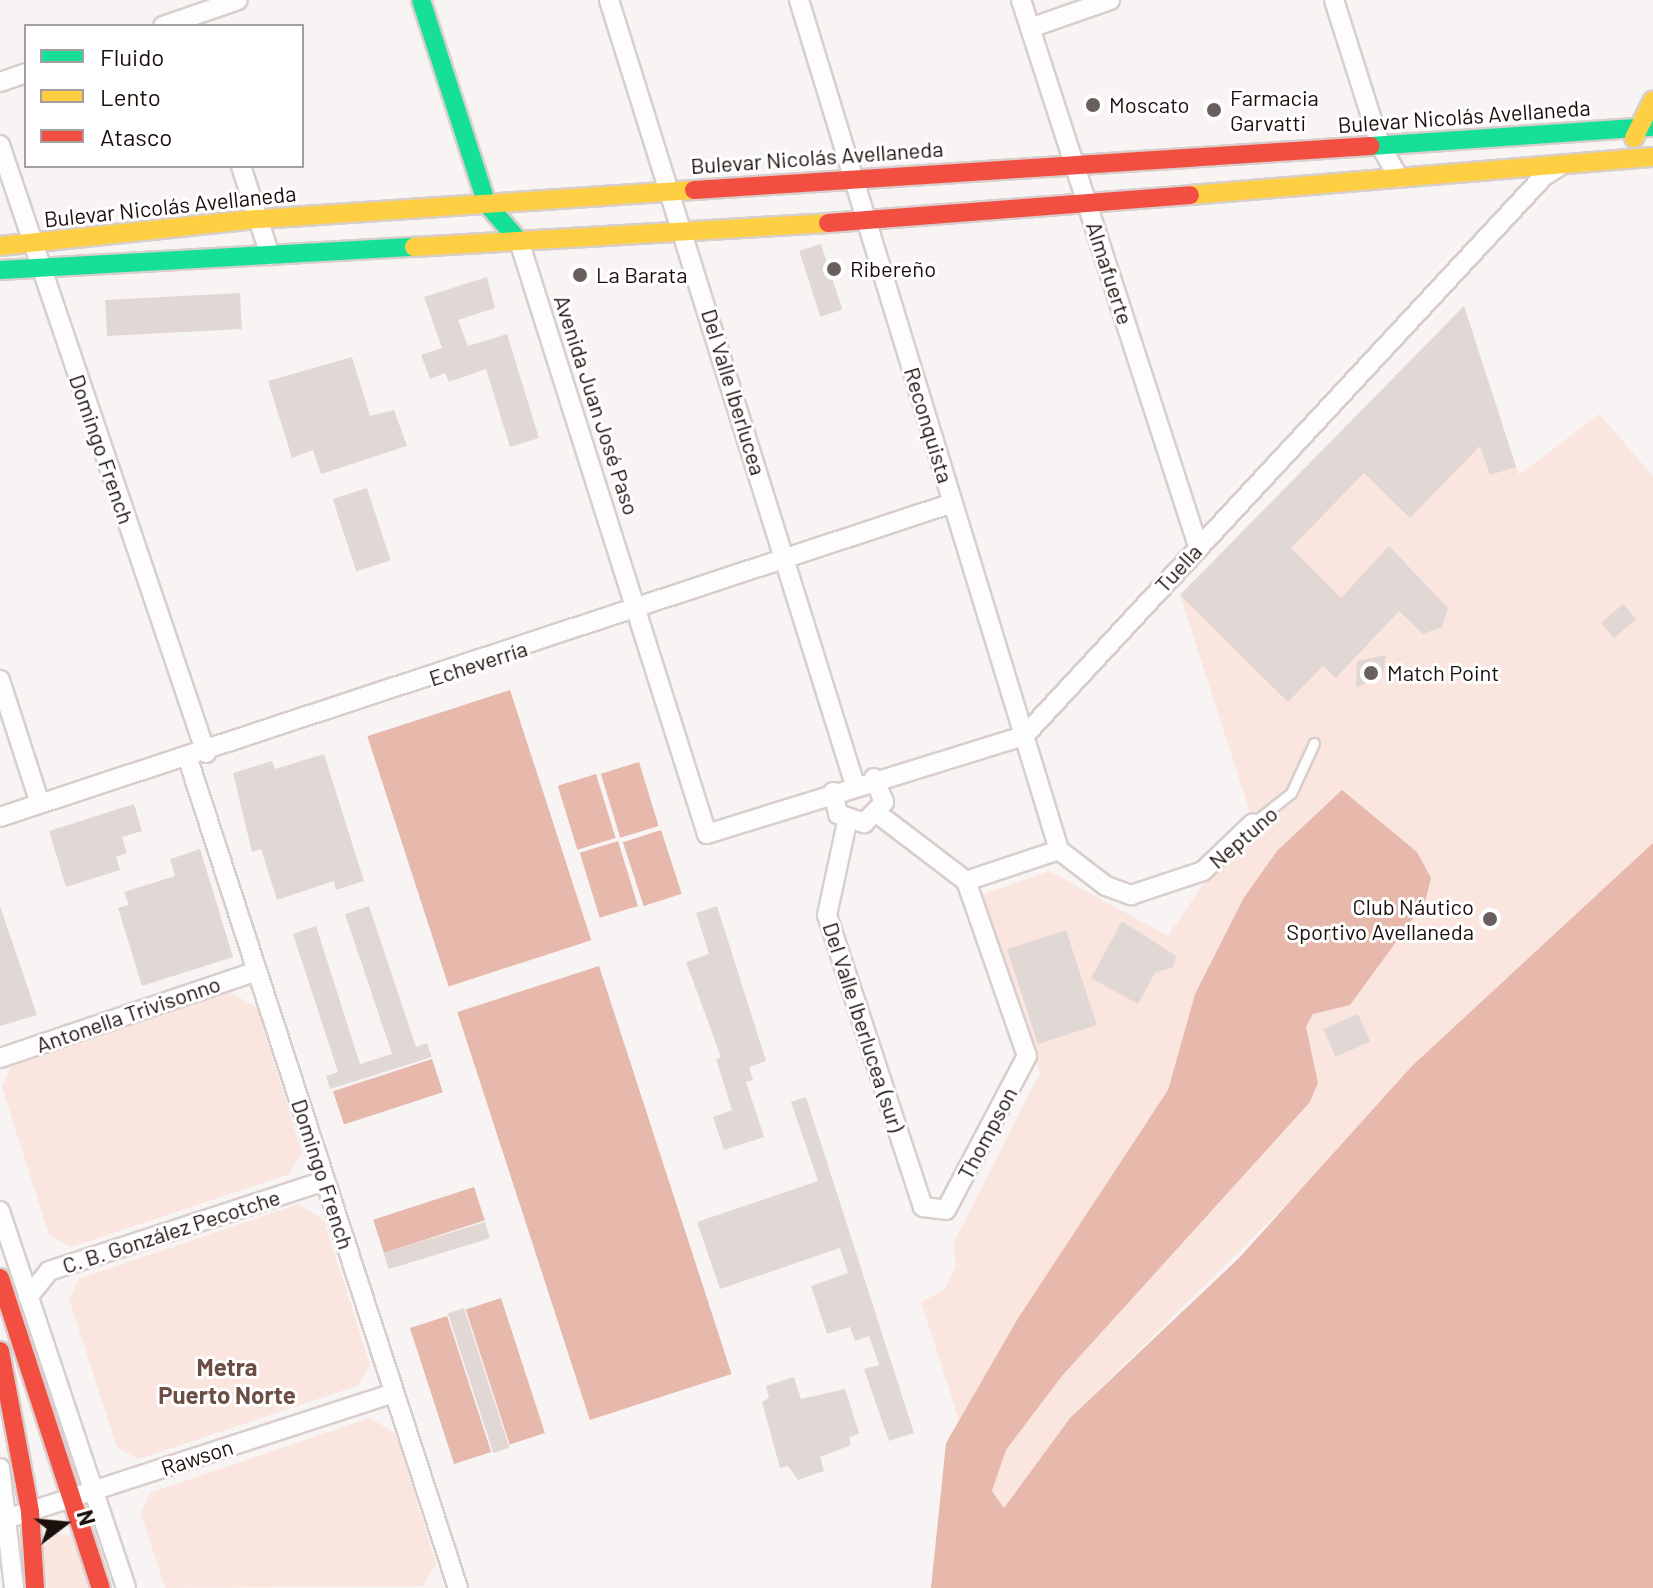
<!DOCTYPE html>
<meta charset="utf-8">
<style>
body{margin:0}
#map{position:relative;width:1653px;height:1588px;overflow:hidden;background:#f8f4f3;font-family:Barlow,sans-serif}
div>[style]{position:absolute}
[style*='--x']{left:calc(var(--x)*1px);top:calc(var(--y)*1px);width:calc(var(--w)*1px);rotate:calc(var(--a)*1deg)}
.green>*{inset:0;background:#fae5df}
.water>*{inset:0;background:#e6b9ac;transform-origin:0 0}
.building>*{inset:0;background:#e1d8d6;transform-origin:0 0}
.roads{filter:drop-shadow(2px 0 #d8cfcd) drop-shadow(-2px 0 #d8cfcd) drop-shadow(0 2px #d8cfcd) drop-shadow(0 -2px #d8cfcd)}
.lane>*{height:9px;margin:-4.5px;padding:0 4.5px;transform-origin:4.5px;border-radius:4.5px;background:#fefdfd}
.street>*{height:18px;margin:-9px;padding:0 9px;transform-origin:9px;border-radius:9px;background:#fefdfd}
.fast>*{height:18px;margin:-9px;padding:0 9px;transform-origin:9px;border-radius:9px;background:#16e098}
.slow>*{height:18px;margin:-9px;padding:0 9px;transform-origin:9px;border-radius:9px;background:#ffcf43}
.jam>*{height:18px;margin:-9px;padding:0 9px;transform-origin:9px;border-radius:9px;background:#f24e42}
.dots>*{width:22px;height:22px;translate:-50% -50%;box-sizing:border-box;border:4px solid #fff;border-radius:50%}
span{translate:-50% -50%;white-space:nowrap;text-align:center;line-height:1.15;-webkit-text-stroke:6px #fff;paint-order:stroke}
.poi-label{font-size:22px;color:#1c100c}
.left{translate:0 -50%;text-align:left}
.right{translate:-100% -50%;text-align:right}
.street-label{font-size:22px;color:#1c100c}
.neighbourhood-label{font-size:24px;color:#6c4e45;font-weight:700}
.legend{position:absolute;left:24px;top:24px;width:280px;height:144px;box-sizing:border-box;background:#fff;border:2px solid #a49f9e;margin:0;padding:10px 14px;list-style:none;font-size:24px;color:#1c100c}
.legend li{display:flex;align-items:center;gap:16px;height:40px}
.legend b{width:40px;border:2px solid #a49f9e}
.north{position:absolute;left:24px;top:1484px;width:80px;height:80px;-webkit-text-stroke:6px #fff;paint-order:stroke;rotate:74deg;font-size:22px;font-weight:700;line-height:32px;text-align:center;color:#1c100c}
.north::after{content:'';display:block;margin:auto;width:28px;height:36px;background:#1c100c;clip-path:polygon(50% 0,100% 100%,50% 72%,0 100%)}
</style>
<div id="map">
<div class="green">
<div style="clip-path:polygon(1464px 306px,1519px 475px,1599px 414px,1653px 476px,1653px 843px,1070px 1418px,1004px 1508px,992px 1491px,1006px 1450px,1062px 1376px,1237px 1182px,1313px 1014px,1417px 852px,1393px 834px,1243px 899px,1195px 994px,1168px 1090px,959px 1420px,921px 1302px,944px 1290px,956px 1266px,953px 1244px,1040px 1073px,981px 895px,1049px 871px,1168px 936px,1210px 874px,1255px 828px,1180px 595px)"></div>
<div style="clip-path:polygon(230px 992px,257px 1008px,302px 1153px,289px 1174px,71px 1247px,49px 1235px,2px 1087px,11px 1067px)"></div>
<div style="clip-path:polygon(298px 1204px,324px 1220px,370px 1365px,357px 1386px,138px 1459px,117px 1447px,69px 1299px,79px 1279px)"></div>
<div style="clip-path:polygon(370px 1418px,396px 1434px,436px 1564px,423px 1586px,165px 1588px,141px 1513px,150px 1493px)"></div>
<div style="clip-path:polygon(56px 1534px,71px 1535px,92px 1588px,47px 1588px,42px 1548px)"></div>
</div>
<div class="water">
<div style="left:510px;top:690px;width:263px;height:150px;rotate:72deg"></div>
<div style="left:639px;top:762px;width:67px;height:40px;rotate:73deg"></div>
<div style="left:596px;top:774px;width:67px;height:40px;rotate:73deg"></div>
<div style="clip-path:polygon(1342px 790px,1417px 852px,1431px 878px,1425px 902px,1350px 1005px,1313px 1014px,1306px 1027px,1318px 1083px,1310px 1102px,1062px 1376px,1006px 1450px,992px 1491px,1004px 1508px,1070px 1418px,1239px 1258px,1412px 1066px,1653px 843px,1653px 1588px,931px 1588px,946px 1443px,1017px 1320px,1168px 1090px,1195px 994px,1243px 899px,1277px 851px)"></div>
<div style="left:661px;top:830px;width:67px;height:40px;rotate:72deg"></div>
<div style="left:618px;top:841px;width:68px;height:40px;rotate:73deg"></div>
<div style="left:599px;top:966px;width:429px;height:149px;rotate:72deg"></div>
<div style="left:432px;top:1059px;width:35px;height:104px;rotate:72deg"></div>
<div style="left:474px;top:1187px;width:35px;height:106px;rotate:72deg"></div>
<div style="left:501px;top:1298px;width:142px;height:37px;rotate:72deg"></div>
<div style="left:447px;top:1316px;width:143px;height:39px;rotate:72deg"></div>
</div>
<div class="building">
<div style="left:821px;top:244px;width:69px;height:23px;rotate:72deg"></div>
<div style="clip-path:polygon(487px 277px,495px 308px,458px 320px,468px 346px,507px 334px,539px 438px,510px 447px,486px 369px,449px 382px,445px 373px,430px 379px,421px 355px,442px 348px,424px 297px)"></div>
<div style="left:240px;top:293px;width:36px;height:135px;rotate:87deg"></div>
<div style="clip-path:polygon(1464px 306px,1516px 467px,1490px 475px,1480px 446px,1410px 518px,1364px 473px,1291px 548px,1341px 598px,1389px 546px,1448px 608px,1442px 627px,1423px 634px,1399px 611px,1336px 678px,1323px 666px,1288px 702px,1180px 595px)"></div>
<div style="clip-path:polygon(352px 357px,370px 416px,394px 410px,407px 446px,321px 474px,313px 450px,292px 458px,268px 381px)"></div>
<div style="left:367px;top:488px;width:76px;height:36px;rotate:72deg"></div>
<div style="left:1623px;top:604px;width:20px;height:29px;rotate:49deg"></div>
<div style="clip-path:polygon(1386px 655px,1383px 675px,1356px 688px,1357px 661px)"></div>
<div style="clip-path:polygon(324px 754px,364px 881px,336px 890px,334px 881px,277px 900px,261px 849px,252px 852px,233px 773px,272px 761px,275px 769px)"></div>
<div style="clip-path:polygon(134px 804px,142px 831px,122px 837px,127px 853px,116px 857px,120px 870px,66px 887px,49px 831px)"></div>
<div style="clip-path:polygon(200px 849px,233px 957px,142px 986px,118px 908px,129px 905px,124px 892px,175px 876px,170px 859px)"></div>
<div style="clip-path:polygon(0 906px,37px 1015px,0 1026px)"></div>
<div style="clip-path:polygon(369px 906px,416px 1047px,427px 1043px,432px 1057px,330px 1089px,326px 1076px,338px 1072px,293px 934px,316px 926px,360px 1064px,392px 1054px,345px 914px)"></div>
<div style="clip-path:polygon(717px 906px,766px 1061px,749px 1067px,753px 1080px,746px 1082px,764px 1137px,724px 1150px,713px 1117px,732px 1110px,716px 1059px,721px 1057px,686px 962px,709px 954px,696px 913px)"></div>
<div style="clip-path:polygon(1122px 921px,1176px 956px,1173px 967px,1155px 973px,1138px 1004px,1091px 978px)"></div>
<div style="left:1066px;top:930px;width:100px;height:62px;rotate:72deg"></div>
<div style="left:1358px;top:1014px;width:30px;height:38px;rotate:66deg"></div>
<div style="clip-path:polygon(806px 1097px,914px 1433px,889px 1441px,864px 1369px,879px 1365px,869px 1336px,855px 1341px,850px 1327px,827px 1334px,811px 1286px,848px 1273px,840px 1248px,720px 1289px,697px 1222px,818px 1181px,791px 1102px)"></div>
<div style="left:485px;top:1222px;width:17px;height:106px;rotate:73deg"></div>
<div style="left:464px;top:1308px;width:147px;height:17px;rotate:72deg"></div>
<div style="clip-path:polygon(794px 1377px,801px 1399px,845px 1389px,859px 1433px,849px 1438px,851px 1445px,820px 1457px,824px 1471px,798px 1480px,788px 1466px,780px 1468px,762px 1402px,769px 1398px,766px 1386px)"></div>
</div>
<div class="roads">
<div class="lane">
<div style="--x:1253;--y:823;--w:48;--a:-38.3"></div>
<div style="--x:1291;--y:793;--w:55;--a:-65.3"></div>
</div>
<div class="street">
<div style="--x:609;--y:0;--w:823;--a:72.6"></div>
<div style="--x:799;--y:0;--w:889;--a:72.99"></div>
<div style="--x:1021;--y:0;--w:574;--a:72.04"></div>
<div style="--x:1334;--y:0;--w:152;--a:72.4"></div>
<div style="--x:1380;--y:145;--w:38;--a:60"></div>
<div style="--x:163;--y:26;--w:79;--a:-19.1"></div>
<div style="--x:1030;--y:28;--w:85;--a:-19.3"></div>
<div style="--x:0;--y:82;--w:28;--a:-19"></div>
<div style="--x:0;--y:145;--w:642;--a:71.28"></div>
<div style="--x:241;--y:166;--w:94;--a:72"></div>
<div style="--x:519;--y:241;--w:622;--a:72.41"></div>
<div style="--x:707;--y:834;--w:332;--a:-17.2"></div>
<div style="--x:1024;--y:736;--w:764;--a:-47.12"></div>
<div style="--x:1544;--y:176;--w:19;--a:-32"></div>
<div style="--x:0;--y:680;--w:130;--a:72.1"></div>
<div style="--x:188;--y:759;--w:872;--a:71.96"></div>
<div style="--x:833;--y:792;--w:23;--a:77"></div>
<div style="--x:838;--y:814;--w:28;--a:19"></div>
<div style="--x:864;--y:823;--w:29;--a:-46"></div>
<div style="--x:884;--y:802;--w:26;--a:-113"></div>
<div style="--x:0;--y:817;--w:1003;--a:-18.24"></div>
<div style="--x:847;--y:822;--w:95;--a:102.1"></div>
<div style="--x:827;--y:915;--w:307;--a:71.8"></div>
<div style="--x:923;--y:1207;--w:23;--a:7"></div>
<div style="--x:946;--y:1210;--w:174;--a:-62.3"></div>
<div style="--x:1027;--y:1056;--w:185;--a:-109.2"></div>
<div style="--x:966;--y:881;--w:111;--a:-142.7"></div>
<div style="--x:1059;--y:850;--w:59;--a:37.5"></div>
<div style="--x:1106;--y:886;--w:27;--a:20"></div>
<div style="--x:1131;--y:895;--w:76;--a:-18.4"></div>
<div style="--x:1203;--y:871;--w:69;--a:-43.8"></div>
<div style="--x:966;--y:881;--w:98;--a:-18.4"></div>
<div style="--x:0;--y:1058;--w:271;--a:-18.7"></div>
<div style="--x:0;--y:1211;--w:397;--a:71.5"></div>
<div style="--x:28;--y:1297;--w:33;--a:-51"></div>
<div style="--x:49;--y:1271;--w:290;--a:-18.1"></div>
<div style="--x:0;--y:1468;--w:121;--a:83.3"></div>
<div style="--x:0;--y:1521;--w:414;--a:-18"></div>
</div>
<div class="fast">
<div style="--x:421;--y:0;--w:214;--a:72.1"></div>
<div style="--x:487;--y:204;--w:49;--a:49.1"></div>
<div style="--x:1371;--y:146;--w:283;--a:-3.9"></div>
<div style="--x:0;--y:270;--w:415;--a:-3.2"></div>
</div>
<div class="slow">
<div style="--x:1634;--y:138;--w:42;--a:-63.4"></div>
<div style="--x:1190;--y:195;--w:465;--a:-4.7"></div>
<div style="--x:0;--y:246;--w:260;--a:-6"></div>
<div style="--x:259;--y:219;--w:436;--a:-3.8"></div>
<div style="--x:414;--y:247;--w:415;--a:-3.3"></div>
</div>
<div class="jam">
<div style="--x:694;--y:190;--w:678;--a:-3.72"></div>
<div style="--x:828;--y:223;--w:363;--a:-4.4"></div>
<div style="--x:0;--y:1278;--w:326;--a:72"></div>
<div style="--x:0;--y:1351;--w:164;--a:79.4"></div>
<div style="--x:30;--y:1512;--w:76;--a:86.2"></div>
</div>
</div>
<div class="dots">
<div style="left:1093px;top:105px;background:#69605d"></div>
<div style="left:1214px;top:110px;background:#69605d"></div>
<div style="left:834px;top:269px;background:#69605d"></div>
<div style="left:580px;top:275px;background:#69605d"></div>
<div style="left:1371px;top:673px;background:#69605d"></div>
<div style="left:1490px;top:919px;background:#69605d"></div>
</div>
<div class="poi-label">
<span class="left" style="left:1230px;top:110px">Farmacia<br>Garvatti</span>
<span class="left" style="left:1109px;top:105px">Moscato</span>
<span class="left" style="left:850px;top:269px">Ribereño</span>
<span class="left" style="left:596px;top:275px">La Barata</span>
<span class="left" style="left:1387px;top:673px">Match Point</span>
<span class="right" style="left:1474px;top:919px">Club Náutico<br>Sportivo Avellaneda</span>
</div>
<div class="street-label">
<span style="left:1464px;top:116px;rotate:-4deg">Bulevar Nicolás Avellaneda</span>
<span style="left:817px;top:157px;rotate:-4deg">Bulevar Nicolás Avellaneda</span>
<span style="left:170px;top:206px;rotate:-6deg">Bulevar Nicolás Avellaneda</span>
<span style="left:1110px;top:273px;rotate:72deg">Almafuerte</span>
<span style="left:734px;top:392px;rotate:73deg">Del Valle Iberlucea</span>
<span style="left:597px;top:405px;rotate:72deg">Avenida Juan José Paso</span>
<span style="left:929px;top:425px;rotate:73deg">Reconquista</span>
<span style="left:102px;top:449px;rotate:71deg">Domingo French</span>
<span style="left:1178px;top:568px;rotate:-47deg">Tuella</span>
<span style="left:478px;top:663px;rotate:-18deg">Echeverría</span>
<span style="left:1243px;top:837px;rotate:-41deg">Neptuno</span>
<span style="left:128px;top:1014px;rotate:-19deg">Antonella Trivisonno</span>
<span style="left:864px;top:1027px;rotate:72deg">Del Valle Iberlucea (sur)</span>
<span style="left:987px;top:1133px;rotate:-62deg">Thompson</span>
<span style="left:323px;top:1174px;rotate:72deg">Domingo French</span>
<span style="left:171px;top:1231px;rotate:-18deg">C. B. González Pecotche</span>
<span style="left:197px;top:1457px;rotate:-18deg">Rawson</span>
</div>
<div class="neighbourhood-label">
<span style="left:227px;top:1381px">Metra<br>Puerto Norte</span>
</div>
<ul class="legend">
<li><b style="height:10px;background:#16e098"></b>Fluido</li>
<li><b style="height:10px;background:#ffcf43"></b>Lento</li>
<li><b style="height:10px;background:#f24e42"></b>Atasco</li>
</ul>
<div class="north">N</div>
</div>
